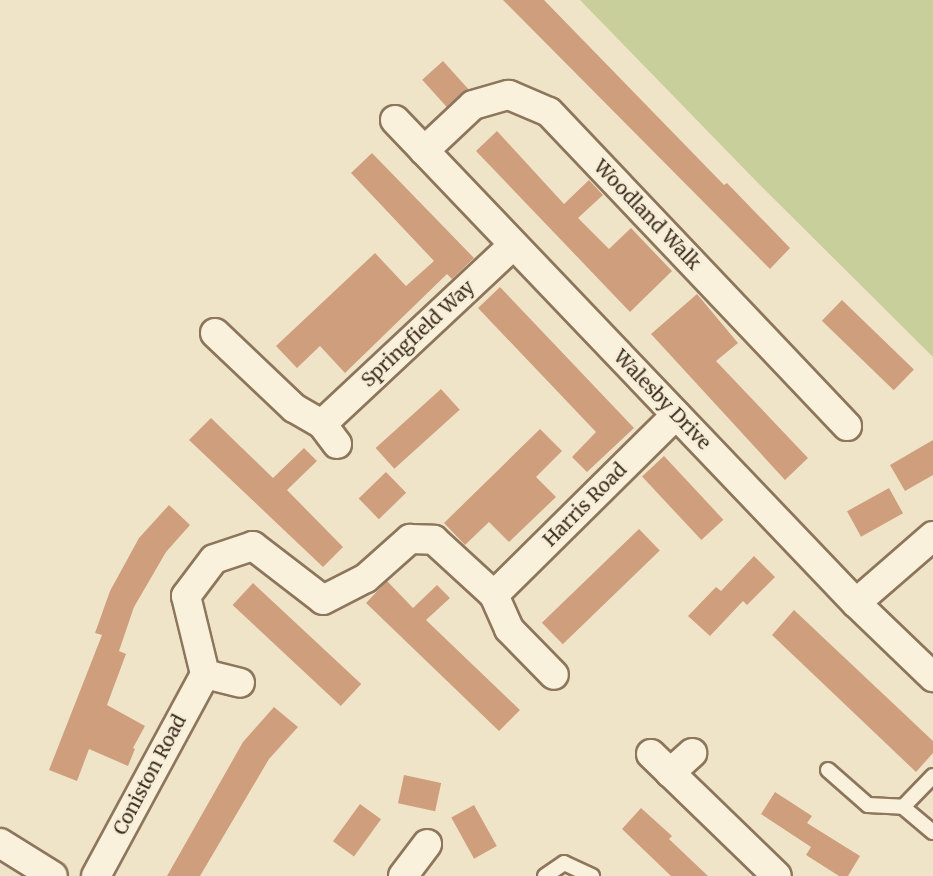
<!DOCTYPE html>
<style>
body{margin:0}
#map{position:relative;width:933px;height:876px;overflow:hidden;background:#f0e4c8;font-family:Merriweather,serif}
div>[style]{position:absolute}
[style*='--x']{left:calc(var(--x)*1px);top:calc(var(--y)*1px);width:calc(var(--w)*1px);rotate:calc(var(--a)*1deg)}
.green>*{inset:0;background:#c9cf9b}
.building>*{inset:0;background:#cf9f7d;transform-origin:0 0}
.roads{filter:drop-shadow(2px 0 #8d765c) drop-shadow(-2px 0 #8d765c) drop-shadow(0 2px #8d765c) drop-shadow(0 -2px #8d765c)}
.lane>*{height:14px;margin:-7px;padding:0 7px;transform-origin:7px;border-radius:7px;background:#faf1dc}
.street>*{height:28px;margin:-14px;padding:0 14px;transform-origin:14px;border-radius:14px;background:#faf1dc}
span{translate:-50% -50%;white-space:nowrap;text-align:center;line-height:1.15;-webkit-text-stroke:5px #f7eed8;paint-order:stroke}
.street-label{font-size:19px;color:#3d2e20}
</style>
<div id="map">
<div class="green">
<div style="clip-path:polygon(580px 0,933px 0,933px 357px,756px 181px)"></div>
</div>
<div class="building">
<div style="clip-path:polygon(503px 0,544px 0,724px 185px,727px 183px,790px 248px,770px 269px)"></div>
<div style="left:443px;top:61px;width:38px;height:28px;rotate:48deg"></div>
<div style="clip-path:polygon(497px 131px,564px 204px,589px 180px,603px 195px,578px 218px,609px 249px,631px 228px,672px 271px,630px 312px,476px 151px)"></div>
<div style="clip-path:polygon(372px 153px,474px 258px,452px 279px,447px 274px,345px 373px,320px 346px,297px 368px,276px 346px,375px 253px,406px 286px,434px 261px,351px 173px)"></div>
<div style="clip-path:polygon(500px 287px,634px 428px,587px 472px,572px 457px,596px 432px,478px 308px)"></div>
<div style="clip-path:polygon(697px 294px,738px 343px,716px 361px,808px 458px,785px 480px,651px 334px)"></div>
<div style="left:842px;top:300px;width:100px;height:29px;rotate:44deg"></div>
<div style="left:441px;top:389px;width:28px;height:88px;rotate:48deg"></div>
<div style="clip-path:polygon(211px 418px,273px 478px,304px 448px,317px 461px,287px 490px,343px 547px,323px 567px,189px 440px)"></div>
<div style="clip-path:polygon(540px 429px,562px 451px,536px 477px,556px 497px,509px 542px,489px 522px,465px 545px,444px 523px)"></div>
<div style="clip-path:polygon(933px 440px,933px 475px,905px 491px,890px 465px)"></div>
<div style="left:664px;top:456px;width:87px;height:30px;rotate:47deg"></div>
<div style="left:386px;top:472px;width:29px;height:38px;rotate:46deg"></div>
<div style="left:889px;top:488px;width:29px;height:48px;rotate:61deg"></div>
<div style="clip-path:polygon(169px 505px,190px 525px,166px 552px,134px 607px,119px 651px,126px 654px,107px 705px,145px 726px,133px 748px,135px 749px,128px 766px,89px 749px,77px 781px,49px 770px,102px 635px,95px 633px,110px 591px,139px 538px)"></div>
<div style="left:639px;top:529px;width:30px;height:135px;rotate:46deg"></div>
<div style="clip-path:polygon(754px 556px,775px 577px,747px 605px,743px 601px,710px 636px,688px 616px,716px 587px,721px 591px)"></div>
<div style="clip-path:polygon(387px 581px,413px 608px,437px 585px,450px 598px,426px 620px,520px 710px,499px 731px,366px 603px)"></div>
<div style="left:253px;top:583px;width:148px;height:30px;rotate:43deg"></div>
<div style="clip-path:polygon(794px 610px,933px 741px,933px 753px,916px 772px,772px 635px)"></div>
<div style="clip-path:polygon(274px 707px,298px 727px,269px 759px,200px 876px,167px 876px,243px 742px)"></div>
<div style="left:404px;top:775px;width:38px;height:29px;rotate:12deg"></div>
<div style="clip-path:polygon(775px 792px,812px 816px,807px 823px,860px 856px,848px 876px,839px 876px,806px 855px,811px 847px,761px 814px)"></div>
<div style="left:360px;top:804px;width:26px;height:46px;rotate:36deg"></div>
<div style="left:474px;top:805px;width:47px;height:26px;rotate:61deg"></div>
<div style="clip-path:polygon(641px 808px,672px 836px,669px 839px,708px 876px,671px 876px,622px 829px)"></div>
</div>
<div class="roads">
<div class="lane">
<div style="--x:828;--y:770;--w:53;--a:41.2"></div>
<div style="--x:868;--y:805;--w:35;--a:3"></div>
<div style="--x:903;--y:807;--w:39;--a:40"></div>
<div style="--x:903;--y:807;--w:43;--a:-45.9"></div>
<div style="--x:545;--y:876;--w:23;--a:-34"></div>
<div style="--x:564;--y:863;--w:31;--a:25"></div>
</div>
<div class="street">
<div style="--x:395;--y:120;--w:668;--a:46.34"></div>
<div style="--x:856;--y:603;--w:107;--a:43.9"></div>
<div style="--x:424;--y:151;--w:67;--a:-43.2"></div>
<div style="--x:473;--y:105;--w:37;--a:-16"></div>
<div style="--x:509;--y:95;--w:43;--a:23"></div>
<div style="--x:549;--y:112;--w:433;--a:46.5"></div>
<div style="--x:215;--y:333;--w:109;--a:43.5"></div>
<div style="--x:294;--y:408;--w:32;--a:30"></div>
<div style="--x:322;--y:424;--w:262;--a:-43.1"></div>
<div style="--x:322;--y:424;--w:25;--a:53"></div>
<div style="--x:494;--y:595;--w:256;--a:-44.7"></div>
<div style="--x:856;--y:603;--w:102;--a:-41"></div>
<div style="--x:205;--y:674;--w:80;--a:-103.7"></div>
<div style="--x:186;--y:596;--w:46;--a:-52.9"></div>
<div style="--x:214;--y:559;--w:41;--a:-18.4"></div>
<div style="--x:253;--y:546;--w:88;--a:37.6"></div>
<div style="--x:323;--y:600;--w:48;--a:-27.1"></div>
<div style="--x:366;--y:578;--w:59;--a:-41.6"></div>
<div style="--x:410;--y:539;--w:24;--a:2"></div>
<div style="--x:434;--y:540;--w:81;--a:42.5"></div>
<div style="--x:494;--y:595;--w:37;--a:66"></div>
<div style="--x:509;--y:629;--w:64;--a:45.6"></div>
<div style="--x:205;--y:674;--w:36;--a:14"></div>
<div style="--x:651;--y:754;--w:175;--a:44.1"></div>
<div style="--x:670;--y:773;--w:30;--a:-42"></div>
<div style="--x:0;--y:843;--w:62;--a:31.9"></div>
<div style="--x:96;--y:876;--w:230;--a:-61.6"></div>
<div style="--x:403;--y:876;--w:40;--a:-53"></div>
</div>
</div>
<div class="street-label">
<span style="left:647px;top:215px;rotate:46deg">Woodland Walk</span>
<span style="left:418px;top:334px;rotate:-43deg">Springfield Way</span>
<span style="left:662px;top:400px;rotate:46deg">Walesby Drive</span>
<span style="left:585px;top:505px;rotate:-45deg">Harris Road</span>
<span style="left:150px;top:775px;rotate:-62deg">Coniston Road</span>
</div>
</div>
